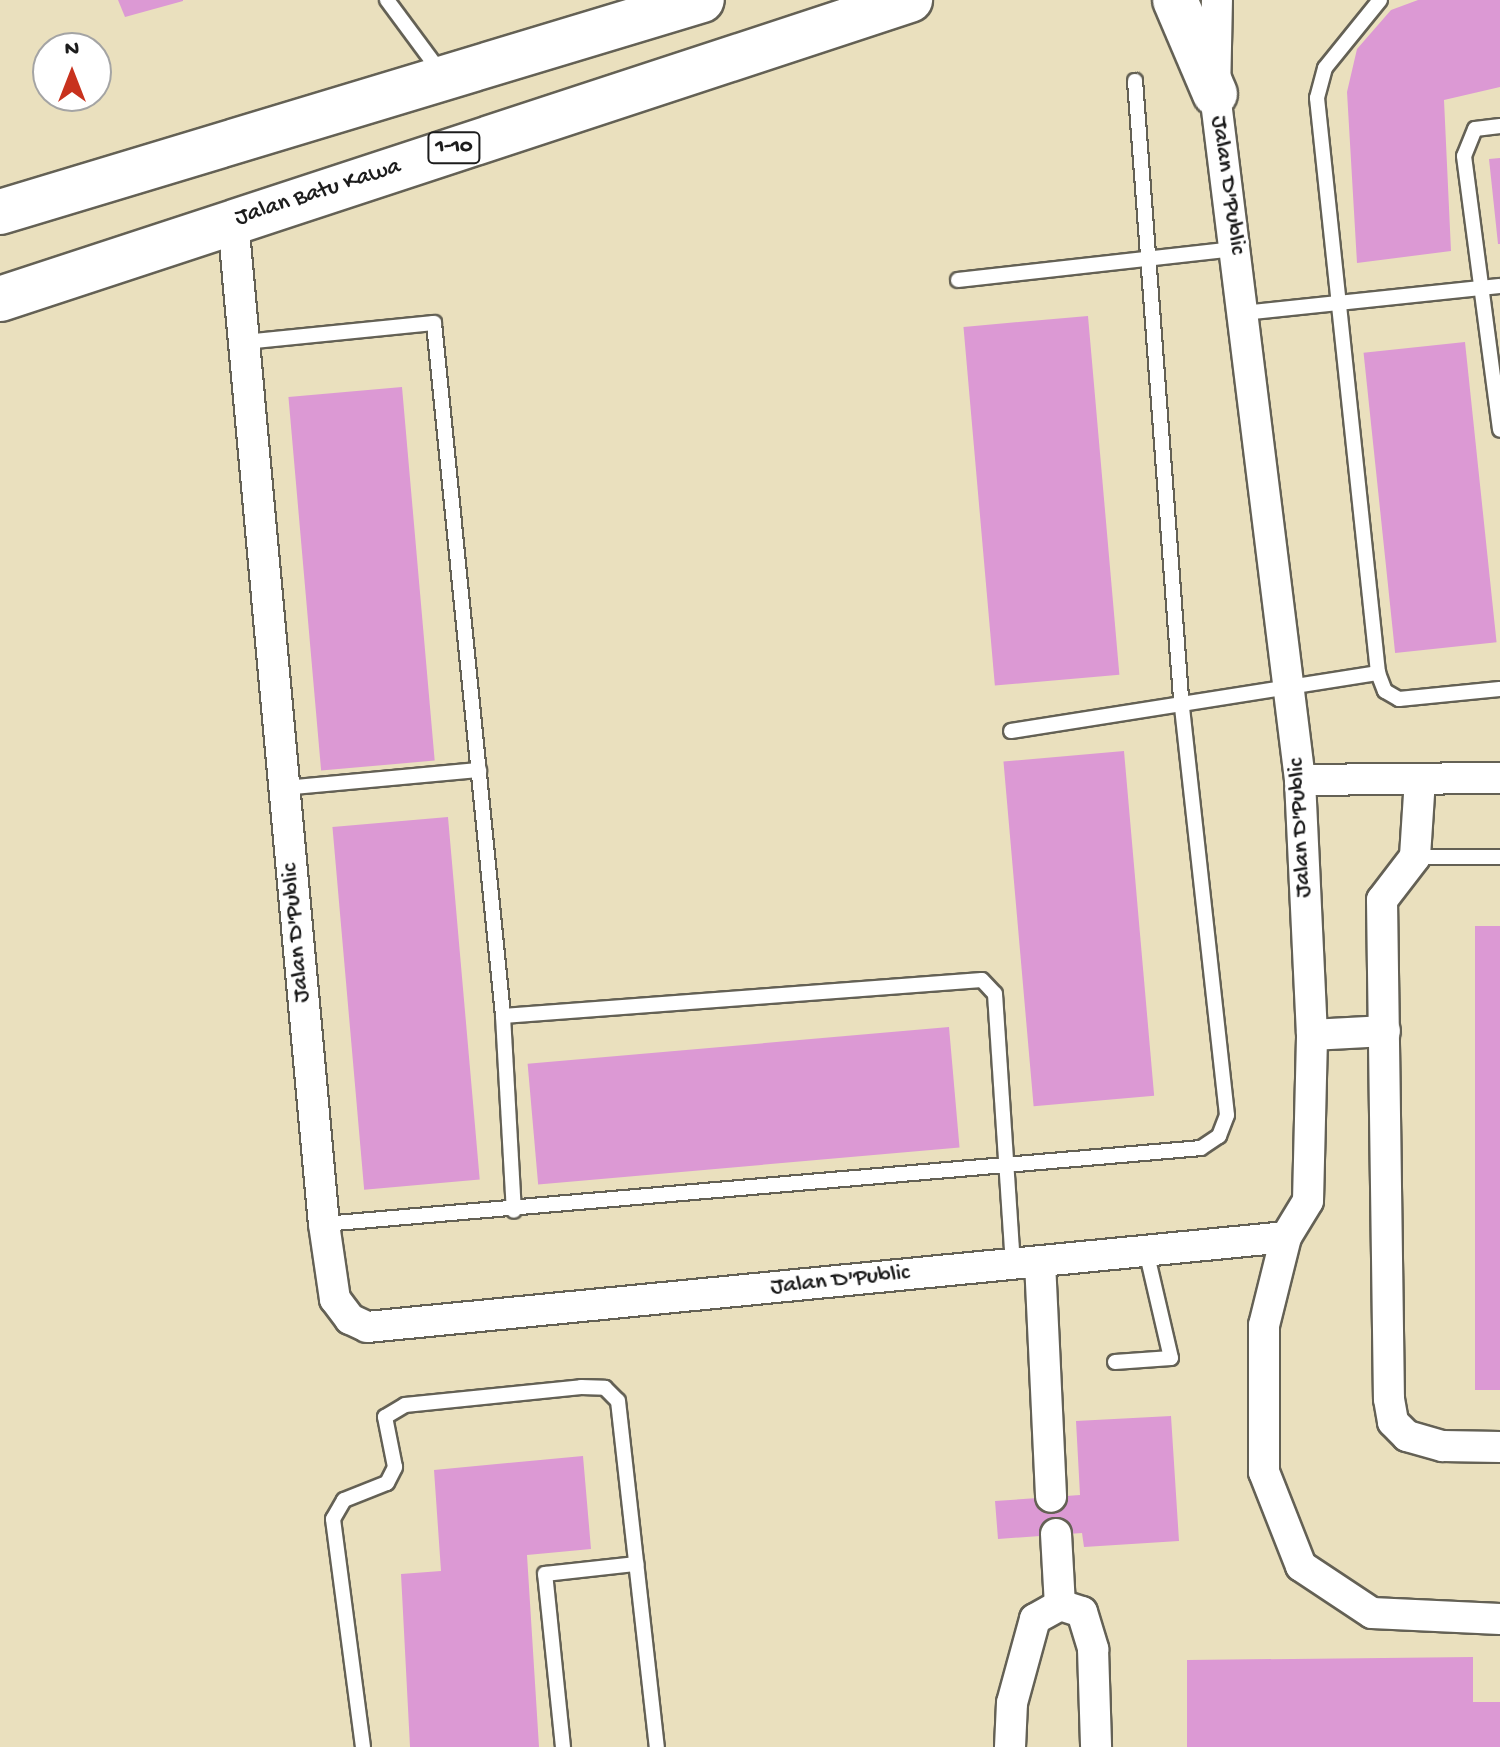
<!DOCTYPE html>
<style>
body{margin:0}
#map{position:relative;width:1500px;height:1747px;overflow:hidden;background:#eae0be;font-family:"Gochi Hand",sans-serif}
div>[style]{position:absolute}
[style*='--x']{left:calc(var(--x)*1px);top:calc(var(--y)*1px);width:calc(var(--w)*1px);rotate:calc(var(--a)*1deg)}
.building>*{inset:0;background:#dc99d4;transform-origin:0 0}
.roads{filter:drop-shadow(2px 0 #646155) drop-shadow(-2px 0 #646155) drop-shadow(0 2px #646155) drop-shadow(0 -2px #646155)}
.service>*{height:14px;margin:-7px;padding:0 7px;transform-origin:7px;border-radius:7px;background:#fff}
.minor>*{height:30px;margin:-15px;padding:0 15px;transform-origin:15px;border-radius:15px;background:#fff}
.trunk>*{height:44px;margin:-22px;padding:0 22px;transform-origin:22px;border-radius:22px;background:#fff}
span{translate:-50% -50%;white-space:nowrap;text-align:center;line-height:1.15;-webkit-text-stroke:6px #fff;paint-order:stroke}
.shield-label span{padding:2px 6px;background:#fff;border:2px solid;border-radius:6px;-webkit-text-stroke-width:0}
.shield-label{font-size:22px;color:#1c1c1c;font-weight:700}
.street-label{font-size:24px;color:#1c1c1c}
.north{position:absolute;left:32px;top:32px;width:80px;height:80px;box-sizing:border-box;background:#fff;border:2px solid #a4a4a4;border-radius:50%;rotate:0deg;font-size:22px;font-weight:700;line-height:32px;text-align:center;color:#1c1c1c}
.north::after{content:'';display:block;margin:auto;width:28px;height:36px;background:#c8321e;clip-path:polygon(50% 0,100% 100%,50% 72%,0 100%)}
</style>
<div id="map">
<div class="building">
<div style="clip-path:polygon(118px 0,183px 0,183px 1px,125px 17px)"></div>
<div style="clip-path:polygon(1418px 0,1500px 0,1500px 87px,1444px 100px,1451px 251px,1357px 263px,1347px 92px,1357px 49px,1391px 10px)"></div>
<div style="clip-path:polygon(1500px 158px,1500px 244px,1498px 244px,1489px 159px)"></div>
<div style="left:1088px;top:316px;width:360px;height:125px;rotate:85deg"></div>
<div style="left:1465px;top:342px;width:302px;height:102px;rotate:84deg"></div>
<div style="left:402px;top:387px;width:375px;height:114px;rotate:85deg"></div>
<div style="left:1124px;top:751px;width:346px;height:121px;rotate:85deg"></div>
<div style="left:448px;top:817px;width:364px;height:116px;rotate:85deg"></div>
<div style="left:1475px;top:926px;width:25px;height:464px"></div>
<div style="left:949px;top:1027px;width:121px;height:423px;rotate:85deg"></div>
<div style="clip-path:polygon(1171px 1416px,1179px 1541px,1084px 1547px,1082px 1533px,998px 1539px,995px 1501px,1080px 1495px,1076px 1421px)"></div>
<div style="clip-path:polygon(583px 1456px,591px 1549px,527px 1555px,539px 1747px,410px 1747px,401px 1574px,441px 1571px,434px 1470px)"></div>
<div style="clip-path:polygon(1473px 1657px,1473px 1702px,1500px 1702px,1500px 1747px,1187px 1747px,1187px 1660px)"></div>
</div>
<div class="roads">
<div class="service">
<div style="--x:387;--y:0;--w:91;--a:53.5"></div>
<div style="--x:1380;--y:0;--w:87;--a:129"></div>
<div style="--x:1325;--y:68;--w:31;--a:105"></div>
<div style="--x:1317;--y:98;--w:578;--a:83.94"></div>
<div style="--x:1378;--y:673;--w:19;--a:69"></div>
<div style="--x:1385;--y:691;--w:16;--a:30"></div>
<div style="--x:1399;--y:699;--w:101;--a:-5.7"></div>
<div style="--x:1500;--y:126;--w:25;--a:173"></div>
<div style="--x:1475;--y:129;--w:29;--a:112"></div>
<div style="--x:1464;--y:156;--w:276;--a:82.5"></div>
<div style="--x:958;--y:280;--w:280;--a:-6.4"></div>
<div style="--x:1243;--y:313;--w:258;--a:-6"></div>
<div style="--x:244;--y:342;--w:191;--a:-5.7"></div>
<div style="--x:434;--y:323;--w:696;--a:84.31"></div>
<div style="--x:503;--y:1016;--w:480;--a:-4.3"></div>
<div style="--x:982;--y:980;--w:19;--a:47"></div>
<div style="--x:995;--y:994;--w:271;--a:86.2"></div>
<div style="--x:1011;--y:731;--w:372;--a:-9"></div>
<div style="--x:284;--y:788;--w:196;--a:-5.3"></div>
<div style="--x:1415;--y:857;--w:85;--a:0"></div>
<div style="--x:503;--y:1016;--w:195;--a:86.8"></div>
<div style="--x:324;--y:1224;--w:880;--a:-4.95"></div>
<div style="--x:1201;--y:1148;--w:22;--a:-34"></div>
<div style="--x:1219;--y:1136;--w:22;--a:-69"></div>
<div style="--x:1227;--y:1115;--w:420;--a:-96.3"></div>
<div style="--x:1181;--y:698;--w:619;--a:-94.26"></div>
<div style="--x:1115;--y:1362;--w:56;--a:-4.1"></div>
<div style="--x:1171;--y:1358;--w:106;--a:-103.1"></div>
<div style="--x:363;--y:1747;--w:230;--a:-97.5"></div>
<div style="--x:333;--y:1519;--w:22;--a:-60"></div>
<div style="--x:344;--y:1500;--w:46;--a:-21.6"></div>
<div style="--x:387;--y:1483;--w:18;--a:-63"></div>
<div style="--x:395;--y:1467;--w:51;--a:-101.3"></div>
<div style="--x:385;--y:1417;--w:23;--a:-31"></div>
<div style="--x:405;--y:1405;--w:177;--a:-5.8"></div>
<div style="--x:581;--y:1387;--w:24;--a:2"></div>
<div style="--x:605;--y:1388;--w:18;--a:45"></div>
<div style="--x:618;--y:1401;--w:348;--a:83.6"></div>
<div style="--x:563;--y:1747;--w:174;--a:-95.9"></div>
<div style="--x:545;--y:1574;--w:92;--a:-6.3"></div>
</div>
<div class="minor">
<div style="--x:233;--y:221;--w:1007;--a:84.82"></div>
<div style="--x:324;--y:1224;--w:76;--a:81.7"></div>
<div style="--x:335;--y:1299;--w:25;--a:53"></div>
<div style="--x:350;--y:1319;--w:19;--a:25"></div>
<div style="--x:367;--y:1327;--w:923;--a:-5.59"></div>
<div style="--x:1286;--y:1237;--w:42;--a:-58.6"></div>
<div style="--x:1308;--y:1201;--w:166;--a:-88.6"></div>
<div style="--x:1312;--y:1035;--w:255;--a:-92.7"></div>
<div style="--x:1300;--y:780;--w:691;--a:-97.06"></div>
<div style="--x:1215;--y:94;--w:94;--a:-88.8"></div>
<div style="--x:1420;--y:779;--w:78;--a:93.7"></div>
<div style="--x:1415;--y:857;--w:54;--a:127.5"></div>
<div style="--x:1382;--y:900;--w:499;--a:89.2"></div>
<div style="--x:1389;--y:1399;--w:23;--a:80"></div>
<div style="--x:1393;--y:1422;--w:20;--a:45"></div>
<div style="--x:1407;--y:1436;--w:37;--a:16"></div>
<div style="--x:1443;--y:1446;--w:57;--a:1"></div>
<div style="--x:1300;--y:780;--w:200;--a:-0.6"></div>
<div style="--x:1312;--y:1035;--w:73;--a:-3.1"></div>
<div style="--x:1286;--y:1237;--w:91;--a:104"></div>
<div style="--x:1264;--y:1325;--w:147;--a:90"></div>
<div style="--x:1264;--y:1472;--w:101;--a:68.5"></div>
<div style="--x:1301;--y:1566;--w:85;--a:33.5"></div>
<div style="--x:1372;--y:1613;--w:128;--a:2.7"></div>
<div style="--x:1040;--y:1262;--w:235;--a:87.3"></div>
<div style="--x:1056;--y:1534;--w:71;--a:86.8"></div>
<div style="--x:1010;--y:1747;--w:44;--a:-87.4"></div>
<div style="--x:1012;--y:1703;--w:87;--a:-74.7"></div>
<div style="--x:1035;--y:1619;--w:29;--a:-29"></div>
<div style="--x:1060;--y:1605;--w:23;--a:18"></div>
<div style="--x:1082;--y:1612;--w:39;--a:73"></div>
<div style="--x:1093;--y:1649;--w:98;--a:88.2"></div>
</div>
<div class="trunk">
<div style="--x:1175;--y:0;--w:102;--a:66.9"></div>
<div style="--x:0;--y:212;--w:733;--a:-16.8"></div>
<div style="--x:0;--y:299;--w:958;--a:-18.19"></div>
</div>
</div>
<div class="shield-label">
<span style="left:454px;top:148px">1-10</span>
</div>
<div class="street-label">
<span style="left:1227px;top:185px;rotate:82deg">Jalan D'Public</span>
<span style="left:318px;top:193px;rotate:-18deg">Jalan Batu Kawa</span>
<span style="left:1301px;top:828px;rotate:-93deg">Jalan D'Public</span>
<span style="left:297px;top:933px;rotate:-95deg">Jalan D'Public</span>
<span style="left:840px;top:1281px;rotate:-6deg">Jalan D'Public</span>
</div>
<div class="north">N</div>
</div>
